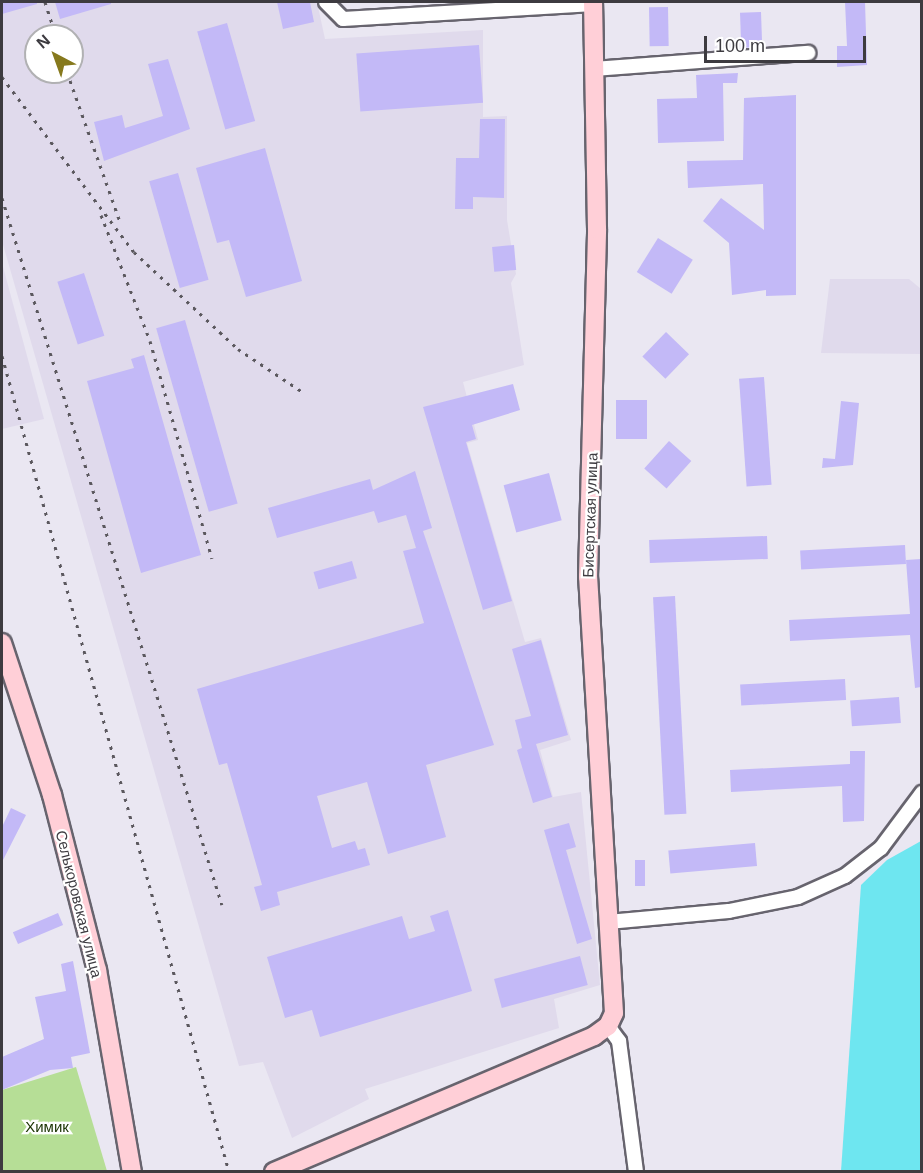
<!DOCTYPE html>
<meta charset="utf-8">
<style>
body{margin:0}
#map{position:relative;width:923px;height:1173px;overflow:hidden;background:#eae7f2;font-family:Helvetica,sans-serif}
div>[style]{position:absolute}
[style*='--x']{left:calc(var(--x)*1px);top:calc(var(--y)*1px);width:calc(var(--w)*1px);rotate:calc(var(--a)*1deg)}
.built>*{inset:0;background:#e0daec}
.green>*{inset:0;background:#b6de96}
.water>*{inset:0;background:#6ee6f0}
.building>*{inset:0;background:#c3b9f7;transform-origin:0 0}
.roads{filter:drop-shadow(2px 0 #67646e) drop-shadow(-2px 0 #67646e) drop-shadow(0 2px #67646e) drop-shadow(0 -2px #67646e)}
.minor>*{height:14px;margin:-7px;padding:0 7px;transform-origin:7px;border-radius:7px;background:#fff}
.major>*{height:18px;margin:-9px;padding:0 9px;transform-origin:9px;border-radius:9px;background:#ffcfd7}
.rail>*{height:3px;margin-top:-1.5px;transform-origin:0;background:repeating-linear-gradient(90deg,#5b585e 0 3px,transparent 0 9px)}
span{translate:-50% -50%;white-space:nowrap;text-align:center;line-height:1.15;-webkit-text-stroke:4.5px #fff;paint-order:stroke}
.street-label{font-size:15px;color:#3d3b40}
.park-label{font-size:15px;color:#193200}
.frame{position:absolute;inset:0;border:3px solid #3d3b40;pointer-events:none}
.north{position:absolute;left:24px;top:24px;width:60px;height:60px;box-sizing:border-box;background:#fff;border:2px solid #b1b1b3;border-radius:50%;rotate:319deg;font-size:16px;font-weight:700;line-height:24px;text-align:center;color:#3d3b40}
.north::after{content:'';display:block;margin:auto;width:21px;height:27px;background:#86791d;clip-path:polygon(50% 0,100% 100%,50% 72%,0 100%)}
.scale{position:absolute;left:704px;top:36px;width:162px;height:27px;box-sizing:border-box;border:3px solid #3d3b40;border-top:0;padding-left:8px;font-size:18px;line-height:21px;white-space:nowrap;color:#3d3b40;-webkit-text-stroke:4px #fff;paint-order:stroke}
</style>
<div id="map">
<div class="built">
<div style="clip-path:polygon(evenodd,2px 2px,317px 2px,325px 39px,483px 30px,483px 117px,507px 116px,507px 220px,516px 274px,511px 283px,524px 365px,463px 382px,478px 440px,467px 443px,525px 642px,541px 638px,571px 740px,540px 750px,553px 797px,581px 792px,600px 985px,554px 999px,559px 1028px,365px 1089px,369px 1099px,292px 1138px,263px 1062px,239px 1066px,2px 241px,2px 2px,36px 36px,72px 36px,72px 72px,36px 72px,36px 36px)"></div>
<div style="clip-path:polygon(2px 263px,44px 419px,2px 429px)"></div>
<div style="clip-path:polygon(830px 279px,909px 279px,921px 289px,921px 354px,821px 353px)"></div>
</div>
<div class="green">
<div style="clip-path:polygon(76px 1067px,107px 1171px,2px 1172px,2px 1090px)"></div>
</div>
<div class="water">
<div style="clip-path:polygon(921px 841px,921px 1171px,841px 1171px,861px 885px,887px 860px)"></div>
</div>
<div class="building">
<div style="clip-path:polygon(2px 2px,37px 2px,37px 4px,2px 14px)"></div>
<div style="clip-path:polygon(55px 2px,111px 2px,111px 4px,60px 19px)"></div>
<div style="clip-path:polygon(277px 2px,310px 2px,314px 22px,283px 29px)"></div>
<div style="clip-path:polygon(845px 2px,865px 2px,867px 65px,837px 67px,837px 46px,847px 46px)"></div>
<div style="left:668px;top:7px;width:39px;height:19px;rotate:89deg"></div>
<div style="left:761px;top:12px;width:35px;height:21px;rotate:88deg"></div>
<div style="left:227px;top:23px;width:102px;height:31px;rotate:74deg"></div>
<div style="left:479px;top:45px;width:58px;height:123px;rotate:86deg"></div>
<div style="clip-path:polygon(168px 59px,190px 129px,104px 161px,94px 122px,122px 115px,125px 128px,163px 116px,148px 64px)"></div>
<div style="clip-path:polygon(738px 73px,737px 83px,723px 83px,724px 141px,658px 143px,657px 99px,697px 98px,696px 75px)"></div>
<div style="clip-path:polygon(796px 95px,796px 295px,766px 296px,766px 290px,732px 295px,729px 243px,703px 221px,721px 198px,764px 230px,763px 184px,688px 188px,687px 161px,743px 160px,744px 98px)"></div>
<div style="clip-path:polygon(480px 119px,505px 119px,504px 198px,473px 197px,473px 209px,455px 209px,456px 158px,479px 158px)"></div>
<div style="clip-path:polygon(265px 148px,302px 281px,246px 297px,229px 240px,217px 243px,196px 168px)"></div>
<div style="left:178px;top:173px;width:111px;height:30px;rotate:74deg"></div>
<div style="left:658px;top:238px;width:41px;height:40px;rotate:32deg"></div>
<div style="left:514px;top:245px;width:25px;height:22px;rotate:85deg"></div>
<div style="left:84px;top:273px;width:66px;height:28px;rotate:72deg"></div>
<div style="left:185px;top:320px;width:191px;height:30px;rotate:74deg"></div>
<div style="left:666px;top:332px;width:32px;height:34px;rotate:44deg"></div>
<div style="clip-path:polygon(144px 355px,201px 555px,141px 573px,87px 381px,134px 368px,131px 359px)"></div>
<div style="left:764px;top:377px;width:108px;height:25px;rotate:86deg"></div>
<div style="clip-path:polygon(513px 384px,520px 410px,472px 425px,476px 439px,466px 442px,512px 601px,483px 610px,423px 407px)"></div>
<div style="left:616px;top:400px;width:31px;height:39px"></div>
<div style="clip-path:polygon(841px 401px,859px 403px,853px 465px,822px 468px,823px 458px,835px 459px)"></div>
<div style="left:669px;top:441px;width:30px;height:37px;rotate:42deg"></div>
<div style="clip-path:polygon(415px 471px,432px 528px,423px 531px,494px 745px,426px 765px,446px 837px,388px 854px,367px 782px,317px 796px,332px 848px,355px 841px,358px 850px,365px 848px,370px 865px,277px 892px,280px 905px,261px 911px,254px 887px,262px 885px,227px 763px,219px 765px,197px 689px,424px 623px,403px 551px,416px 548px,406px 515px,378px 523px,374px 511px,277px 538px,268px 508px,370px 479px,373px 490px)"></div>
<div style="left:549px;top:473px;width:49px;height:47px;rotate:75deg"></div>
<div style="left:767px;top:536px;width:23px;height:118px;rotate:88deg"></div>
<div style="left:905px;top:545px;width:19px;height:105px;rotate:87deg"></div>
<div style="clip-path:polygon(921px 559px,921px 687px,915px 688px,910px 635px,790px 641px,789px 620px,910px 614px,906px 560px)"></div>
<div style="left:352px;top:561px;width:18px;height:40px;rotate:74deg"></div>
<div style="left:675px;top:596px;width:218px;height:22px;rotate:87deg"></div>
<div style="clip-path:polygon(541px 640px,568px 735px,536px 744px,552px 797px,533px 803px,517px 750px,522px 748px,515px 720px,531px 716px,512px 649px)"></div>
<div style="left:845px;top:679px;width:21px;height:105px;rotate:87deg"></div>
<div style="left:899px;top:697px;width:26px;height:49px;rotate:86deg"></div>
<div style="clip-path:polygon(850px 751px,865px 751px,864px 821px,843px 822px,842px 786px,731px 792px,730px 770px,850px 764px)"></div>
<div style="clip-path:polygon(11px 808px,26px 815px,2px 862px,2px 827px)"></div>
<div style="clip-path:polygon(569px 823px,576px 847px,566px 850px,592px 939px,577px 944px,544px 830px)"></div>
<div style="left:755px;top:843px;width:23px;height:87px;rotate:85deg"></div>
<div style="left:635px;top:860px;width:10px;height:26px"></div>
<div style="clip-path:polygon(448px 910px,472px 991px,320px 1037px,312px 1010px,285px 1018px,267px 957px,402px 916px,409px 939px,435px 931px,430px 916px)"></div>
<div style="left:58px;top:913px;width:13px;height:49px;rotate:67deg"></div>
<div style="left:580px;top:956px;width:30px;height:89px;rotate:75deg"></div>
<div style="clip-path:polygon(73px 961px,90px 1053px,71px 1057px,73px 1068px,50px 1070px,2px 1090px,2px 1057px,44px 1039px,35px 997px,66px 991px,61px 964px)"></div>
</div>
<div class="roads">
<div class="minor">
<div style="--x:326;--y:2;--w:24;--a:45"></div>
<div style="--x:343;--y:19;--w:251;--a:-3.4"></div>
<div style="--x:594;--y:69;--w:215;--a:-4.3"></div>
<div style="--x:608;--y:922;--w:121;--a:-5.2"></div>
<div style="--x:729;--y:911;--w:70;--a:-11.5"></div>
<div style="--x:798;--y:897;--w:51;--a:-24.1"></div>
<div style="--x:845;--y:876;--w:46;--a:-37.9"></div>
<div style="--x:881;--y:848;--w:69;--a:-53.3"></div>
<div style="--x:608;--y:1026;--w:19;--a:54"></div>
<div style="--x:619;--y:1041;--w:132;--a:82.6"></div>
</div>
<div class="major">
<div style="--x:2;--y:643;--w:160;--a:71.8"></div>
<div style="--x:52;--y:795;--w:181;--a:75.6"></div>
<div style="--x:97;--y:970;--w:205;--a:80.2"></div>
<div style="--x:274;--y:1172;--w:348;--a:-23"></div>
<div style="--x:594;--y:1036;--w:17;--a:-36"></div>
<div style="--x:608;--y:1026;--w:14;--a:-65"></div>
<div style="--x:614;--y:1013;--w:437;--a:-93.4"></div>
<div style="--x:588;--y:577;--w:348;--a:-88.5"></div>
<div style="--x:597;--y:229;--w:227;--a:-91"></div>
</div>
</div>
<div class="rail">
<div style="--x:45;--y:2;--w:36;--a:72"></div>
<div style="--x:67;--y:72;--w:159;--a:70.5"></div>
<div style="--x:2;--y:77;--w:219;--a:53"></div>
<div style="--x:134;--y:252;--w:142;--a:43"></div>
<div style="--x:238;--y:349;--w:79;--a:33.7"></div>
<div style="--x:2;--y:198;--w:740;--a:72.72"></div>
<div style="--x:101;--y:215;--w:135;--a:68.7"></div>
<div style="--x:150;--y:341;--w:226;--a:74.1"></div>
<div style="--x:2;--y:356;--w:847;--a:74.45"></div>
</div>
<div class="street-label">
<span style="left:590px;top:515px;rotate:-88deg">Бисертская улица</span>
<span style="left:79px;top:904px;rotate:76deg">Селькоровская улица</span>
</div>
<div class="park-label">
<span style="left:47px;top:1127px">Химик</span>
</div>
<div class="frame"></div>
<div class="north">N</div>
<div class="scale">100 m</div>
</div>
